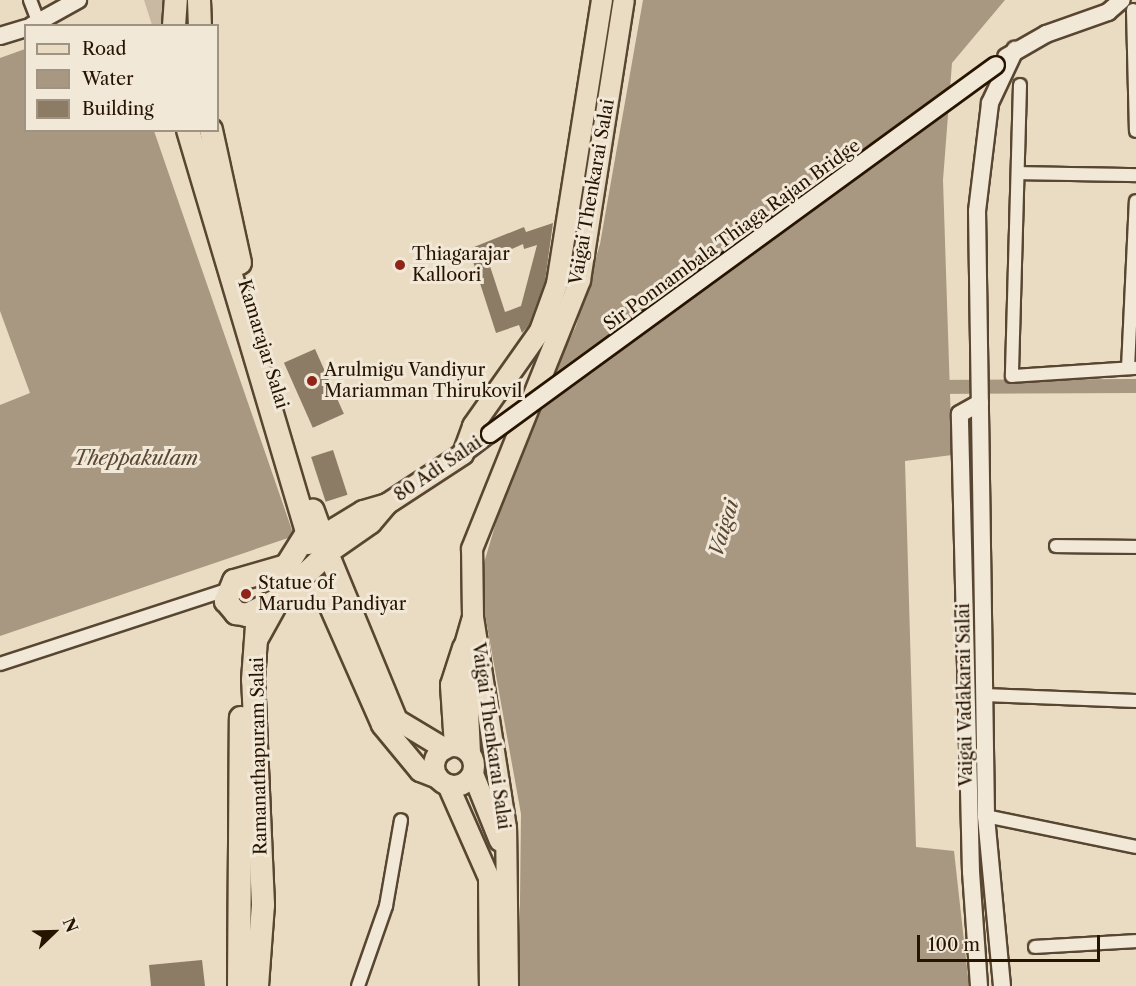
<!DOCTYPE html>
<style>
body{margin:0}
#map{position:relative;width:1136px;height:986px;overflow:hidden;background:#eadbc3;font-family:"Libre Caslon Text",serif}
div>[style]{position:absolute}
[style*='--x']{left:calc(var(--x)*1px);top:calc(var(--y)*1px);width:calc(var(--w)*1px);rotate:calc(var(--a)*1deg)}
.green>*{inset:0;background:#c9b9a2}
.water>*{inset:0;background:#a89781}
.pier>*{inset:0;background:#eadbc3}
.canal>*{height:14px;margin:-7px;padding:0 7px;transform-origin:7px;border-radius:7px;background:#a89781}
.building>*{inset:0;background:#8c7b65;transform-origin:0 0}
.roads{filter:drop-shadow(2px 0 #584631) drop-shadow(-2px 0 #584631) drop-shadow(0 2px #584631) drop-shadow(0 -2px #584631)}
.street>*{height:12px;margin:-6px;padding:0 6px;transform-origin:6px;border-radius:6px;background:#f1e8d8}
.secondary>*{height:16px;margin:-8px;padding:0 8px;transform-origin:8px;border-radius:8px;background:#f1e8d8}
.primary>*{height:20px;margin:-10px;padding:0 10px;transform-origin:10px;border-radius:10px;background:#eadbc3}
.primary>.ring{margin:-10px;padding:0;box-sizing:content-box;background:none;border:20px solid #eadbc3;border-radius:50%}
.highway>*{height:22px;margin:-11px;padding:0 11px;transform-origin:11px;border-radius:11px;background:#eadbc3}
.bridges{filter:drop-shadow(2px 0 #271400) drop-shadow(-2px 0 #271400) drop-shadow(0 2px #271400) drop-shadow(0 -2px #271400)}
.secondary-bridge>*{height:16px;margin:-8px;padding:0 8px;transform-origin:8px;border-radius:8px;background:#f1e8d8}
.dots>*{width:16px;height:16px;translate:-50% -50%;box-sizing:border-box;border:3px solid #f1e8d8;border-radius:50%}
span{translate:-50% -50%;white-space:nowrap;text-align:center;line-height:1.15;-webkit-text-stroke:6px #f1e8d8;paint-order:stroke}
.street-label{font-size:18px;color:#271400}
.poi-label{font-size:18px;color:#271400}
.left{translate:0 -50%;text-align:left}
.water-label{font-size:20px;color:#5b4834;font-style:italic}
.legend{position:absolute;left:24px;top:24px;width:195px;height:108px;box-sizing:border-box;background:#f1e8d8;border:2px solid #a09382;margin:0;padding:8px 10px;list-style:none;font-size:18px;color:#271400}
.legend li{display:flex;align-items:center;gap:12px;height:30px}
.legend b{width:30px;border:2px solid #a09382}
.north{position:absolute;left:24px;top:902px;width:60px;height:60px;-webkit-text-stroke:4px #f1e8d8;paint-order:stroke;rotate:67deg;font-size:16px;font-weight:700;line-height:24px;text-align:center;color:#271400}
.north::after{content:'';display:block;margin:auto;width:21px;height:27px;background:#271400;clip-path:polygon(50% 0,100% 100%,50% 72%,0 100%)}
.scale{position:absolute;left:917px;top:935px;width:183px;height:27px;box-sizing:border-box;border:3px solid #271400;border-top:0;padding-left:8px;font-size:18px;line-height:21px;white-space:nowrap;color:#271400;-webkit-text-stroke:4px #f1e8d8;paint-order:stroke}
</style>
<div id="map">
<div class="green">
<div style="clip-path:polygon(144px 0,173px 0,172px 25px,152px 25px)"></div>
</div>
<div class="water">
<div style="clip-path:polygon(643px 0,1005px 0,952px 63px,943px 180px,952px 455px,905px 461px,916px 847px,954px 851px,969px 986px,519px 986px,521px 814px,484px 609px,484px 563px,520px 441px,576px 326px,600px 244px)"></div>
<div style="clip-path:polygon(25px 49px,26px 130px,154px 131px,294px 536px,0 636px,0 405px,30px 393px,0 311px,0 58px)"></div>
</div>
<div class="pier">
<div style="clip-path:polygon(954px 83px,951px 111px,526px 421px,547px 379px)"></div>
</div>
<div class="canal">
<div style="--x:931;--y:387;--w:205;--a:-0.3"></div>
</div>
<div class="building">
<div style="clip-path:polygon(evenodd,553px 223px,545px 281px,529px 325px,522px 333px,519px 325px,496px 333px,469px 249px,524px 227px,526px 232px,553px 223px,523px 244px,524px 249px,537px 245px,521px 306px,505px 312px,488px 260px,523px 244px)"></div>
<div style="left:315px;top:349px;width:71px;height:34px;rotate:66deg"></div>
<div style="left:333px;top:450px;width:47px;height:23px;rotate:72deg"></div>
<div style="clip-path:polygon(202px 960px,205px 986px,151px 986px,149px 965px)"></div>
</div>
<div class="roads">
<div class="street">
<div style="--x:30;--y:0;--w:25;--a:69"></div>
<div style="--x:1133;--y:10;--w:121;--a:88.6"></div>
<div style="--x:1020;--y:85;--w:291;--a:91.6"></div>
<div style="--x:1012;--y:376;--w:124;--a:-3.7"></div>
<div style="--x:1019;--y:173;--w:117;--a:1"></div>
<div style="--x:1128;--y:368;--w:167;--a:-87.3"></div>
<div style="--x:1056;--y:546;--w:80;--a:0.7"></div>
<div style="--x:0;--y:664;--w:239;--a:-18.1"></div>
<div style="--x:984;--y:695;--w:152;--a:2.3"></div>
<div style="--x:986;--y:816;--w:153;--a:11.7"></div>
<div style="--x:1035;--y:947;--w:101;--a:-3.4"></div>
<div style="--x:358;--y:986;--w:85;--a:-70.7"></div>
<div style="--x:386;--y:906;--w:87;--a:-80.1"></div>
</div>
<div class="secondary">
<div style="--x:31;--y:26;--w:54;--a:-29"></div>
<div style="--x:0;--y:36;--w:27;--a:-17"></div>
<div style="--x:1006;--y:57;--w:46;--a:-29.9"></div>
<div style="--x:1046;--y:34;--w:66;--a:-19.5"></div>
<div style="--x:1108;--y:12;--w:18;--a:-41"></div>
<div style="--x:463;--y:454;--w:34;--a:-37"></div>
<div style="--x:979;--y:986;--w:114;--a:-94"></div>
<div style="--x:971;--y:872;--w:458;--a:-91.4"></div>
<div style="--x:960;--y:414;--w:23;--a:-29"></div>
<div style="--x:1002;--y:986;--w:171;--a:-95.4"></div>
<div style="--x:986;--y:816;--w:605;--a:-90.85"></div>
<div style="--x:977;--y:211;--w:109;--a:-83.1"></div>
<div style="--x:990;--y:103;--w:59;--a:-64.7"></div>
</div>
<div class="primary">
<div style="--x:387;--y:504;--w:25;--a:130"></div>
<div style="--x:371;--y:523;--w:52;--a:145.1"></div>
<div style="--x:328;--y:553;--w:181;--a:67.6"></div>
<div style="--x:397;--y:720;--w:56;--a:31.1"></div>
<div style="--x:309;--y:544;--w:63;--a:-31.4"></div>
<div style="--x:363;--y:511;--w:25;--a:-16"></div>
<div style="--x:387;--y:504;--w:91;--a:-33.3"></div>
<div style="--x:463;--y:454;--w:30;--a:-70"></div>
<div style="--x:473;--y:426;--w:116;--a:-54.8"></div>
<div style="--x:540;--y:331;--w:50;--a:-70.1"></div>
<div style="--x:557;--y:284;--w:288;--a:-81"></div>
<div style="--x:278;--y:600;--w:46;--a:-11.3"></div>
<div style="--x:323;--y:591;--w:146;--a:66.2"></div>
<div style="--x:382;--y:725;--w:60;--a:50.4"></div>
<div style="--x:420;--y:771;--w:19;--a:21"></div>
<div style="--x:455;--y:746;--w:61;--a:-93.8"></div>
<div style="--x:451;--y:685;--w:40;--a:-72"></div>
<div class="ring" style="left:434px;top:746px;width:20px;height:20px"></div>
<div style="--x:470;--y:753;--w:108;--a:-92.7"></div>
<div style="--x:465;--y:645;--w:26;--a:-74"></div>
<div style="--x:473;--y:774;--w:72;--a:68.1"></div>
<div style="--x:448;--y:785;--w:102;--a:66.2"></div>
<div style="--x:489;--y:878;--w:108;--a:89.5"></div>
<div style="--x:508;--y:986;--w:158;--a:-90.7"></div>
<div style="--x:506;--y:828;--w:214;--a:-98.9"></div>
<div style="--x:473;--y:617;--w:68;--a:-90.8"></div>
<div style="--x:472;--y:549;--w:290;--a:-68.1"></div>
<div style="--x:580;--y:280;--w:283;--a:-81.1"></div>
</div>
<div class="highway">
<div style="--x:199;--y:0;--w:26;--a:88"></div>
<div style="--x:174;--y:26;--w:26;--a:-86"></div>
<div style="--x:188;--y:130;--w:420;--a:73.5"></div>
<div style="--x:307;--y:533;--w:39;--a:122"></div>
<div style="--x:286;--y:566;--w:54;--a:163.9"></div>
<div style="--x:234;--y:581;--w:22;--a:112"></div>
<div style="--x:226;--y:601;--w:16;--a:50"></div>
<div style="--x:236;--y:613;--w:11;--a:10"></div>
<div style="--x:247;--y:615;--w:34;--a:-26"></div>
<div style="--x:211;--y:130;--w:136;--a:77.7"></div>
<div style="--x:257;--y:638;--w:43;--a:-61.1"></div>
<div style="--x:278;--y:600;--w:69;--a:-43.2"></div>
<div style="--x:328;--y:553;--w:45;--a:-109.7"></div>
<div style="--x:239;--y:986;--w:268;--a:-89.6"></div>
<div style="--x:257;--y:986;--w:81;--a:-85.8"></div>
<div style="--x:263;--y:905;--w:225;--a:-92.5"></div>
<div style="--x:253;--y:680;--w:55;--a:-85.8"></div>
</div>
</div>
<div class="bridges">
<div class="secondary-bridge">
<div style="--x:490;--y:434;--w:626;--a:-36.1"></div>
</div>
</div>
<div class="dots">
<div style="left:400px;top:265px;background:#8f2418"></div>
<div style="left:312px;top:381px;background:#8f2418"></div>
<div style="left:246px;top:594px;background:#8f2418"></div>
</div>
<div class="street-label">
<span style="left:592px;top:192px;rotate:-80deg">Vaigai Thenkarai Salai</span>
<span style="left:732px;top:235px;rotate:-36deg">Sir Ponnambala Thiaga Rajan Bridge</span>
<span style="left:263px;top:344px;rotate:73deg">Kamarajar Salai</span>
<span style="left:438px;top:469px;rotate:-34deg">80 Adi Salai</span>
<span style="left:965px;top:695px;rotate:-91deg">Vaigai Vadakarai Salai</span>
<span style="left:491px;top:736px;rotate:82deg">Vaigai Thenkarai Salai</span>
<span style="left:259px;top:756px;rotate:-91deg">Ramanathapuram Salai</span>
</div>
<div class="poi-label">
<span class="left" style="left:412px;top:265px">Thiagarajar<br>Kalloori</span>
<span class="left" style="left:324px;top:381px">Arulmigu Vandiyur<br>Mariamman Thirukovil</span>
<span class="left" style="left:258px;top:594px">Statue of<br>Marudu Pandiyar</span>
</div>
<div class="water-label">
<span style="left:136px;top:458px">Theppakulam</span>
<span style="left:724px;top:528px;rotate:-73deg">Vaigai</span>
</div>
<ul class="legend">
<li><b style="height:8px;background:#eadbc3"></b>Road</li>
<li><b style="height:16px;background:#a89781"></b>Water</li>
<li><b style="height:16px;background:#8c7b65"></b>Building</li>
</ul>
<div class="north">N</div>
<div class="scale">100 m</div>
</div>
